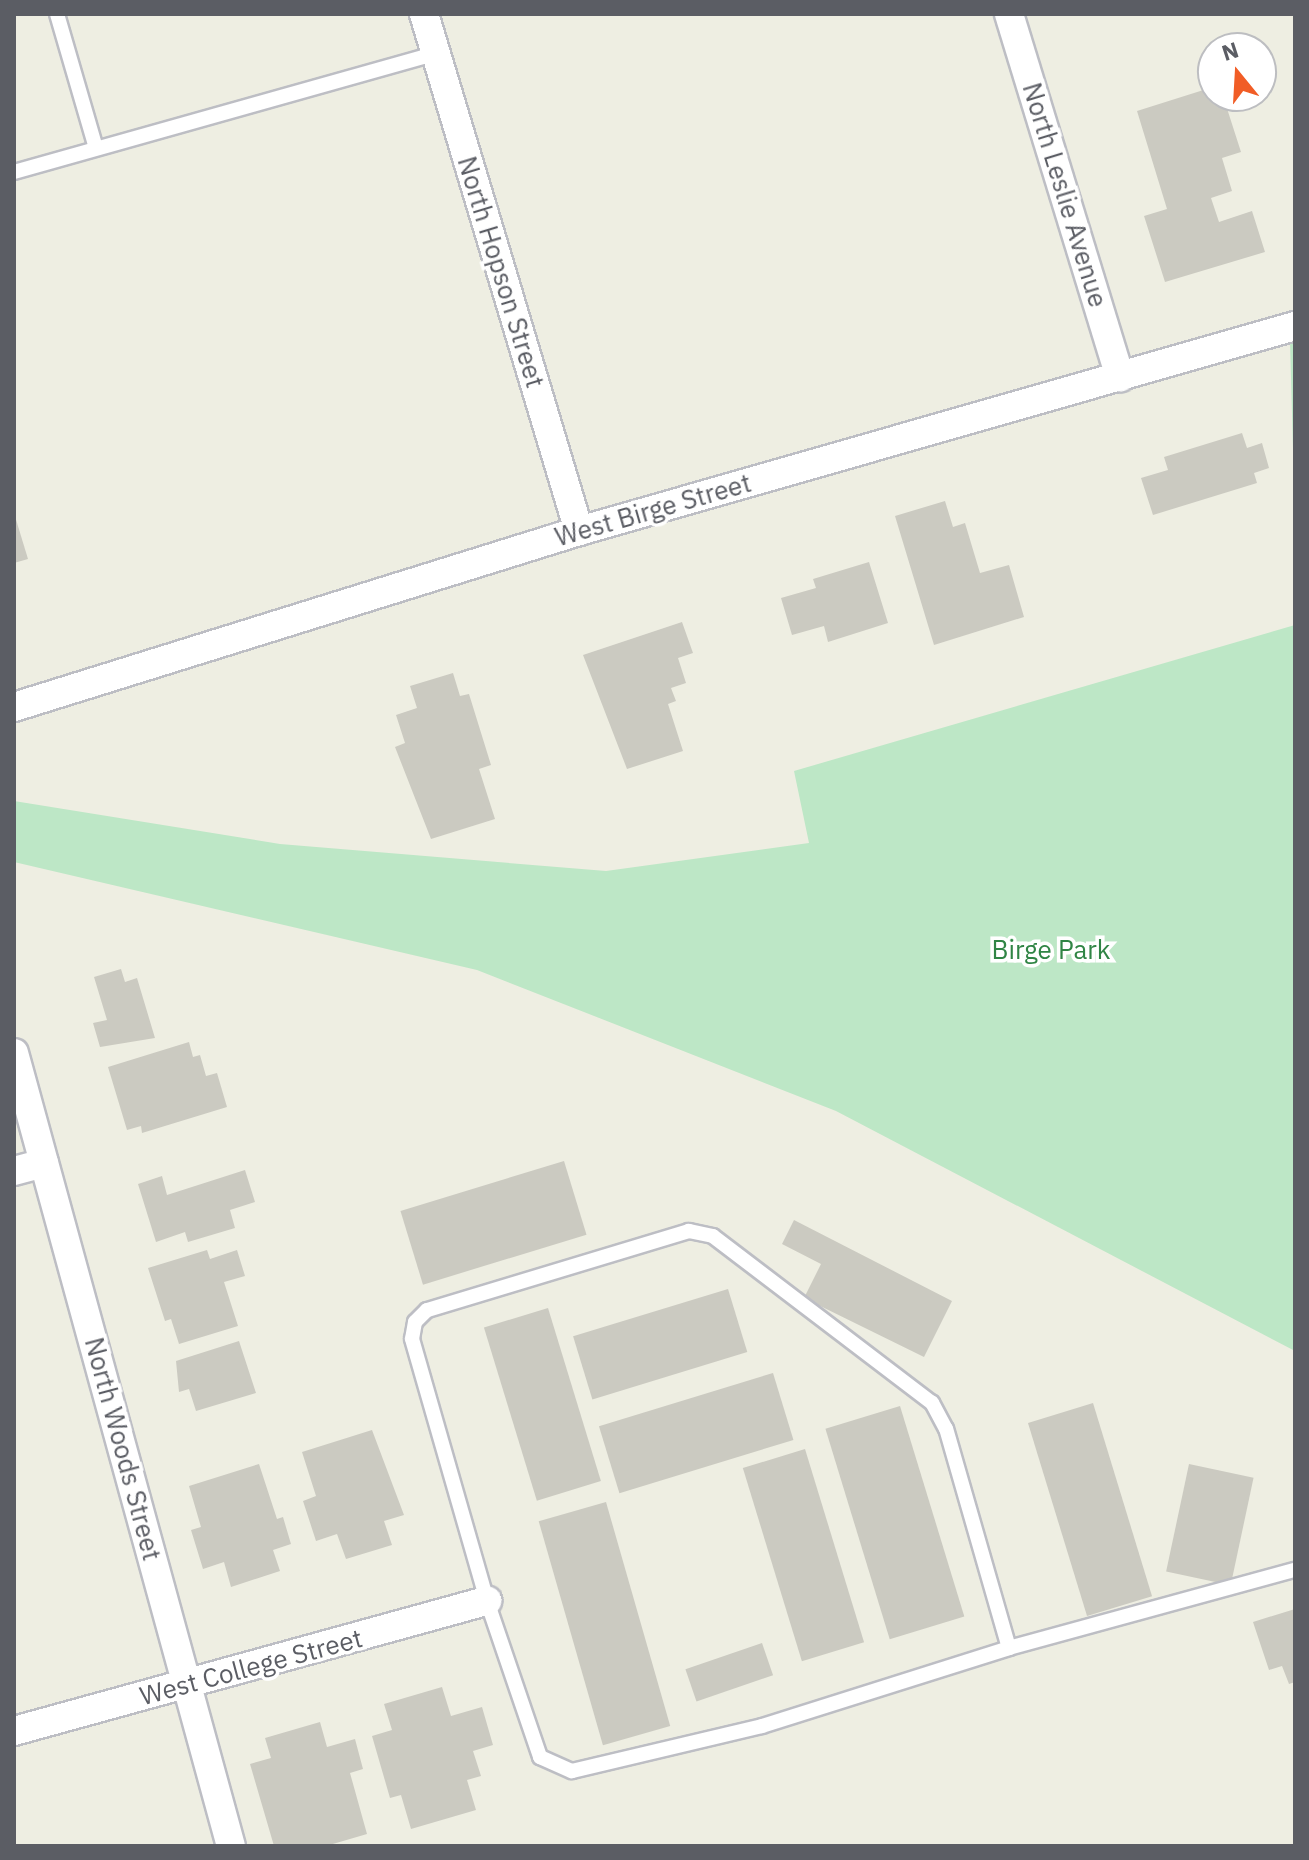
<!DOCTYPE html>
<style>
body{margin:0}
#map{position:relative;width:1309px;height:1860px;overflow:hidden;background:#eeeee2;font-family:"IBM Plex Sans",sans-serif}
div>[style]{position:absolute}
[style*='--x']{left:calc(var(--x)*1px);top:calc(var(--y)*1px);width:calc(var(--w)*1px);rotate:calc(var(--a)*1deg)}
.green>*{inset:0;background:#bde7c6}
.building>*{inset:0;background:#cbcac1;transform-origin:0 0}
.roads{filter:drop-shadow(2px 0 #bdbec4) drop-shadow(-2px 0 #bdbec4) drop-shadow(0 2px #bdbec4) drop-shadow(0 -2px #bdbec4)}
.service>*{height:14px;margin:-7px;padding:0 7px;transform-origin:7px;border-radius:7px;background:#fff}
.minor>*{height:28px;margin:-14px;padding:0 14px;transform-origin:14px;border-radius:14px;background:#fff}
span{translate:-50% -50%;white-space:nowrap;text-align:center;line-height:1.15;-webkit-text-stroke:7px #fff;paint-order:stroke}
.street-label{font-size:26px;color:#5b5d64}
.park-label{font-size:26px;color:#308545}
.frame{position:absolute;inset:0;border:16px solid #5b5d64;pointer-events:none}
.north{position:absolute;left:1197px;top:32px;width:80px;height:80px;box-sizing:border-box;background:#fff;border:2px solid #bdbec1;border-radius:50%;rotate:342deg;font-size:22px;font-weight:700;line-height:32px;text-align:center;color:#5b5d64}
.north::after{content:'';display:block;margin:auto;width:28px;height:36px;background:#f15d26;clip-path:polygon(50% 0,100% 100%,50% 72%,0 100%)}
</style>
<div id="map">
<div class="green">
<div style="clip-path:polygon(1295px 340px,1295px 523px,1290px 341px)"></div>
<div style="clip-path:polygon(1295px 625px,1295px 1351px,836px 1111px,477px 970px,14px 862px,14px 801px,280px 844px,606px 871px,809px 843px,794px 771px)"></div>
</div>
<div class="building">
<div style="clip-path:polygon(1213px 87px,1213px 96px,1223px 96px,1241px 152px,1222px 158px,1232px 191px,1211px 198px,1219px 222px,1252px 211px,1265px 252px,1165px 282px,1144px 216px,1167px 209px,1137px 111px)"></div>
<div style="clip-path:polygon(1242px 433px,1247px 448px,1262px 443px,1269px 468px,1254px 473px,1257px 483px,1153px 515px,1141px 478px,1168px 470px,1164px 457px)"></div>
<div style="clip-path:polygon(945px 501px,953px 527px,965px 523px,980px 573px,1009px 565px,1024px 617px,934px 645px,895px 516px)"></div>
<div style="clip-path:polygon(14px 513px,28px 559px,14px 563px)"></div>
<div style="clip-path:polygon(869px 562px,888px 623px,828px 642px,824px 626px,792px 635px,781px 598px,816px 588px,813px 579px)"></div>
<div style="clip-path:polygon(682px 622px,693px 653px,678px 658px,686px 683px,671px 688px,676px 701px,668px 704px,683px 751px,627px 769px,583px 655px)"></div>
<div style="clip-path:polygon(453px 673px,460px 696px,469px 694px,491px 765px,479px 769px,495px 819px,431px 839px,395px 747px,405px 743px,396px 715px,417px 708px,410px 686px)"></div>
<div style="clip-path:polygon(121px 969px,125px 982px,137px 978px,155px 1038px,100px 1047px,93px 1023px,107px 1020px,94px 977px)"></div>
<div style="clip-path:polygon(189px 1042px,193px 1057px,200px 1055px,206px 1076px,217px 1073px,227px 1107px,142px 1133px,141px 1126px,127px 1130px,108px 1067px)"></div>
<div style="left:564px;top:1161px;width:77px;height:171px;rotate:73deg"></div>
<div style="clip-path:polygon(245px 1170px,255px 1202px,230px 1210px,235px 1228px,188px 1242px,185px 1232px,156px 1242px,138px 1184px,162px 1176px,167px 1195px)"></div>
<div style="clip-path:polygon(794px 1220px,952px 1301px,924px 1357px,804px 1298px,821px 1264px,782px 1244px)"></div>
<div style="clip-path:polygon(207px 1250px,210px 1259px,237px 1250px,245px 1276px,224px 1282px,238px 1326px,179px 1344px,171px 1319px,165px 1321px,148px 1268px)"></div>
<div style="left:728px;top:1289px;width:66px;height:162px;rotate:73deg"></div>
<div style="left:548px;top:1308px;width:181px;height:67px;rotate:73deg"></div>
<div style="clip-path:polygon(239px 1341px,256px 1393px,196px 1411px,189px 1389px,179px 1392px,176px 1361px)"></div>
<div style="left:773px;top:1373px;width:70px;height:182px;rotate:73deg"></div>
<div style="left:1093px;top:1403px;width:202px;height:68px;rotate:73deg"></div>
<div style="left:900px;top:1406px;width:220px;height:78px;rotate:73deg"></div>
<div style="clip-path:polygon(372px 1430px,404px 1515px,384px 1521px,392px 1545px,346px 1559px,337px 1534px,316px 1541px,303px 1501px,316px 1496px,302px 1452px)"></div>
<div style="left:805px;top:1449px;width:202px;height:65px;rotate:73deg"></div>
<div style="clip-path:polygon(259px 1464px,277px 1519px,283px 1517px,291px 1544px,273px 1550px,280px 1571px,231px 1587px,224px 1562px,203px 1569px,191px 1530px,201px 1527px,189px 1486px)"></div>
<div style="left:1189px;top:1464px;width:66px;height:110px;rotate:12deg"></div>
<div style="left:606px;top:1502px;width:233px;height:70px;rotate:74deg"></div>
<div style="clip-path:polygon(1295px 1609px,1295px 1682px,1289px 1684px,1282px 1666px,1269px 1670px,1253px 1622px)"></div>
<div style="left:762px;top:1643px;width:34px;height:81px;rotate:71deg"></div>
<div style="clip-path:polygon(442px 1687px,451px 1716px,482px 1707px,493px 1745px,473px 1751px,481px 1776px,467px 1780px,476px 1810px,411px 1829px,401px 1795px,390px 1798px,372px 1736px,392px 1730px,384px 1704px)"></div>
<div style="clip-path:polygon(320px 1722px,327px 1747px,355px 1739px,363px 1769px,350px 1773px,367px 1834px,326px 1846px,274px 1846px,250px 1764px,271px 1758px,265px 1738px)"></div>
</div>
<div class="roads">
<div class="service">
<div style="--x:57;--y:14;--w:136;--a:73.8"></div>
<div style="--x:14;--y:172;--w:437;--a:-15.7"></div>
<div style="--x:1009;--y:1648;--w:228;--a:-106"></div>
<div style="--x:946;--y:1429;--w:30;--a:-118"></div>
<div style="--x:932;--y:1403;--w:275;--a:-142.7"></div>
<div style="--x:713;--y:1236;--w:25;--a:-168"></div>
<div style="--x:689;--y:1231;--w:274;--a:163.2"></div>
<div style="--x:427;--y:1310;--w:17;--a:135"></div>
<div style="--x:415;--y:1322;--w:17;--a:100"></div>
<div style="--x:412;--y:1339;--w:273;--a:74"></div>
<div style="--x:487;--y:1601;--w:165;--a:71.2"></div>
<div style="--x:540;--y:1757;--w:35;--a:24"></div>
<div style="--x:572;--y:1771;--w:195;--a:-13.3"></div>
<div style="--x:762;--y:1726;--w:259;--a:-17.5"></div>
<div style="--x:1009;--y:1648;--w:296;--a:-15.3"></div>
</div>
<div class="minor">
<div style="--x:424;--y:14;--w:540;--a:73.31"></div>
<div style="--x:1009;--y:14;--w:380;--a:73"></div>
<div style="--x:14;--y:707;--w:592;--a:-17.3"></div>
<div style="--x:579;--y:531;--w:745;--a:-15.98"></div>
<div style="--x:14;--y:1053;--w:822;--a:74.7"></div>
<div style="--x:14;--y:1171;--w:31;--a:-15"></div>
<div style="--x:14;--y:1731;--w:491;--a:-15.4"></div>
</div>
</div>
<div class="street-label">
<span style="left:1065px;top:195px;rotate:73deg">North Leslie Avenue</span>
<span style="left:501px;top:272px;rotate:73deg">North Hopson Street</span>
<span style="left:653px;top:510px;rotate:-16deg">West Birge Street</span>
<span style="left:123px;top:1449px;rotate:75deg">North Woods Street</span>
<span style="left:251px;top:1667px;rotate:-15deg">West College Street</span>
</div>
<div class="park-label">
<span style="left:1051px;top:950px">Birge Park</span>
</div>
<div class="frame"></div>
<div class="north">N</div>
</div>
